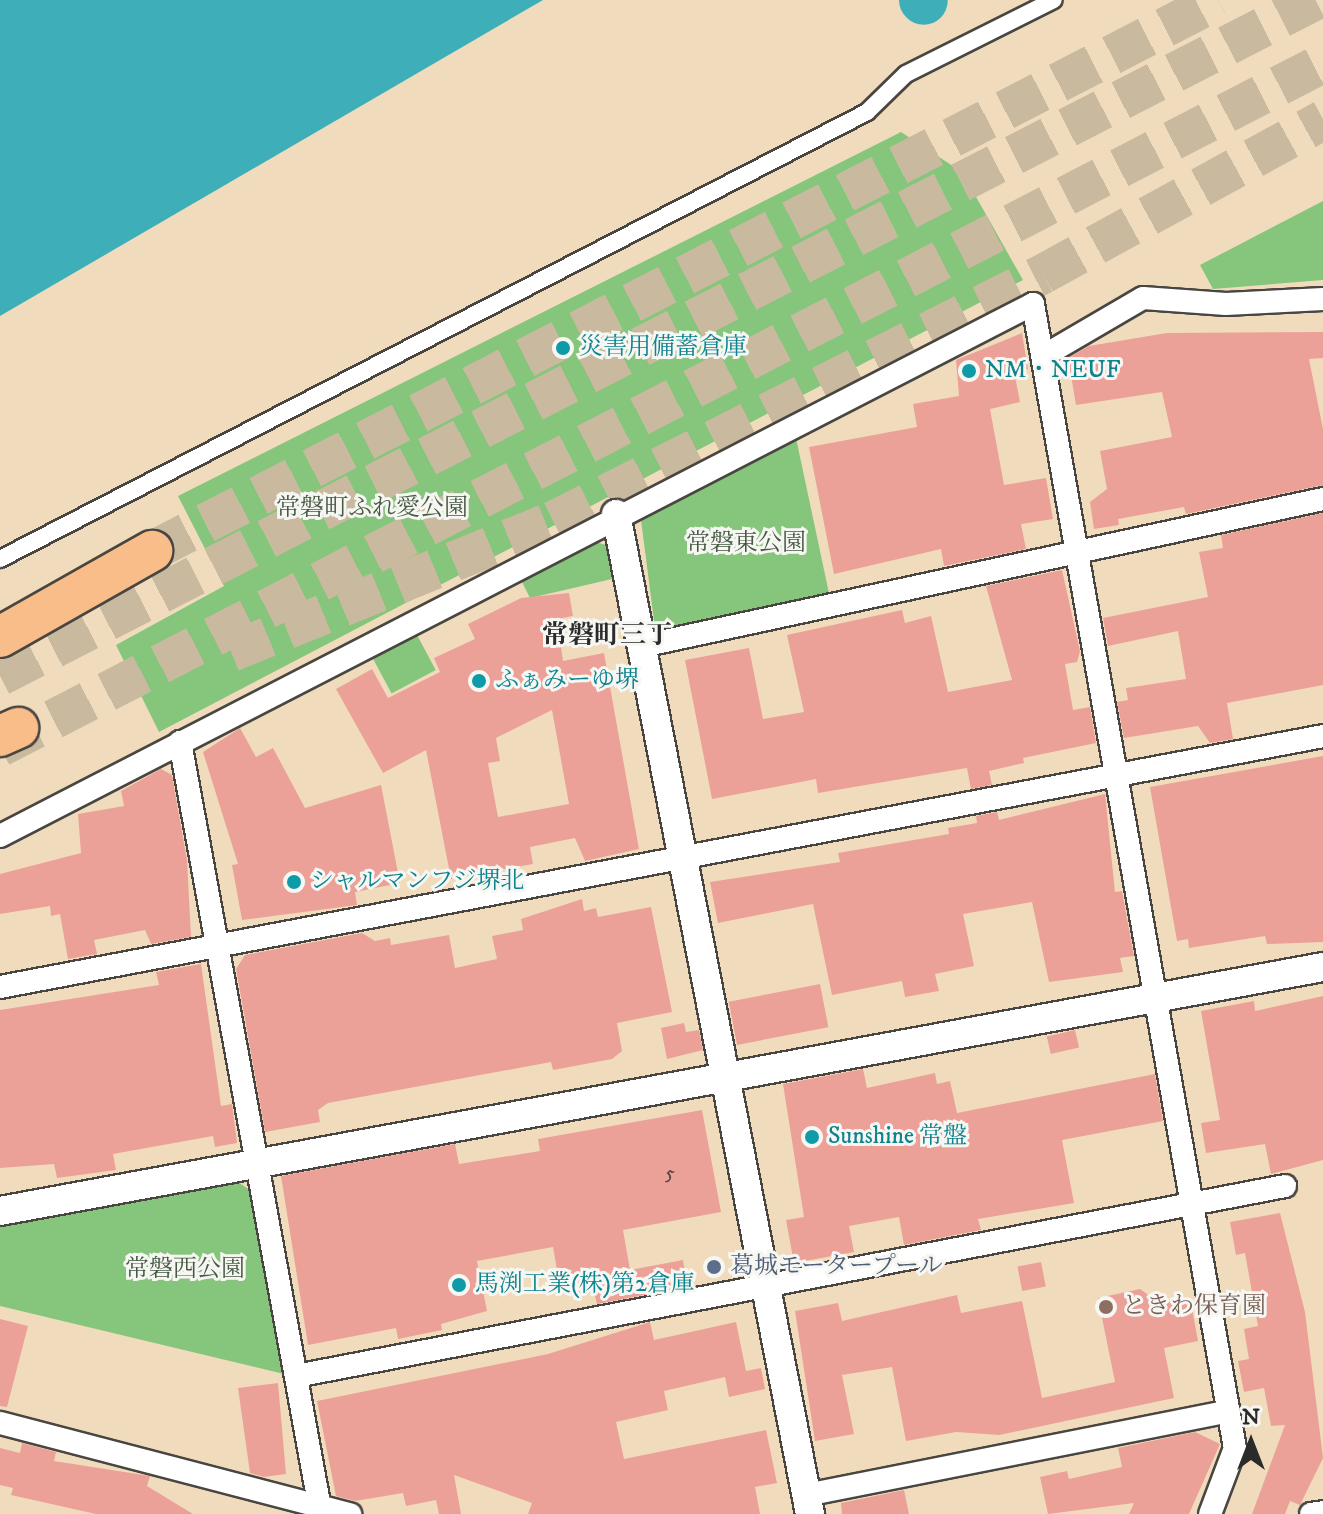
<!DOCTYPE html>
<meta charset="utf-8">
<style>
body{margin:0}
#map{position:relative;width:1323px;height:1514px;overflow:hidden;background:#f0dcbc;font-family:"IM FELL DW Pica","Noto Serif JP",serif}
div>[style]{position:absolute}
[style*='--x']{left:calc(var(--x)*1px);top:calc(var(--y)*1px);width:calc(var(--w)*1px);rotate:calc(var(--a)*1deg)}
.green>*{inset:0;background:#86c57c;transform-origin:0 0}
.water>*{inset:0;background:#3eaeb9}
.river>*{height:48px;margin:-24px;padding:0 24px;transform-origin:24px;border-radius:24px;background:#3eaeb9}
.building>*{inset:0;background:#eca198;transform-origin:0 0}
.motorway-tunnel>*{height:40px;margin-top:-20px;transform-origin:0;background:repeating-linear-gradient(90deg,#c9b99f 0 40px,transparent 0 60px)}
.roads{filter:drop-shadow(2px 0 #494641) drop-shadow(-2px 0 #494641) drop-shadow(0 2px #494641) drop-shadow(0 -2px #494641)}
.pedestrian>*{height:16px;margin:-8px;padding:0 8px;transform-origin:8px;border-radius:8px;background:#fff}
.minor>*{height:22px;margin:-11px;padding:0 11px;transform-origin:11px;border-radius:11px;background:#fff}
.tertiary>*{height:28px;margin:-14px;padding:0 14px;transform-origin:14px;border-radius:14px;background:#fff}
.motorway>*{height:40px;margin:-20px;padding:0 20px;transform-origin:20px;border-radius:20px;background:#f8bd88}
.dots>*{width:22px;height:22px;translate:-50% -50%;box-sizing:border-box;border:4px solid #f6f6f2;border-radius:50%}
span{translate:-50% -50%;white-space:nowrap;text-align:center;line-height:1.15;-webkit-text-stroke:6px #f6f6f2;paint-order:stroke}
.number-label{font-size:20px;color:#5b4846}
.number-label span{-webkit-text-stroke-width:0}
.culture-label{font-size:24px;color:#0d838f}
.left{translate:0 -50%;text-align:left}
.park-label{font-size:24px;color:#465943}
.service-label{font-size:24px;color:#4e5e75}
.education-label{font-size:24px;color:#785e54}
.neighbourhood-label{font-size:26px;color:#2b2b2b;font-weight:700}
.north{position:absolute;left:1211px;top:1402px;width:80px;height:80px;-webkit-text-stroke:6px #f6f6f2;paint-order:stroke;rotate:0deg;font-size:22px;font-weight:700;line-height:32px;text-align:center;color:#2b2b2b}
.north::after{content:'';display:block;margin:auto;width:28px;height:36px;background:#2b2b2b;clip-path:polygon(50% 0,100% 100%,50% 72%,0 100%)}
</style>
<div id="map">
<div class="green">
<div style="clip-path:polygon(901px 132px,962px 172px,1023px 280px,159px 732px,116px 645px,224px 586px,178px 496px)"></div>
<div style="clip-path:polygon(1323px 201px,1323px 280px,1213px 289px,1200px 265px)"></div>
<div style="clip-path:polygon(796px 438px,830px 598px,666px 634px,655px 628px,641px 520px)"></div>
<div style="clip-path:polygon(592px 541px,606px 545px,612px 579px,530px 598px,520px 578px)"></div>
<div style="left:416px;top:633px;width:42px;height:50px;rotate:62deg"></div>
<div style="clip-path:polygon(238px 1182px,251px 1191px,284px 1374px,0 1306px,0 1227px)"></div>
</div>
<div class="water">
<div style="clip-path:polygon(0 0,543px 0,0 316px)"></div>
</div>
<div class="river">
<div style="--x:923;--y:0;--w:1;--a:45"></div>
</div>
<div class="building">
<div style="clip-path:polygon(1323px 332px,1323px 358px,1309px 359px,1323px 429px,1323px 485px,1186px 514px,1184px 507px,1118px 519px,1119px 525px,1094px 529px,1090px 502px,1107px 489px,1100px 451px,1172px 437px,1162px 392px,1076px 405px,1068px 358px,1089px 346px,1167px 333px)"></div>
<div style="clip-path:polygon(1022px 333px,1028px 369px,1014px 371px,1020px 402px,990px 409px,1004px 485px,1046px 478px,1053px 519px,1021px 524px,1026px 549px,944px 566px,941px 549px,834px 574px,809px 447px,917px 427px,913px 404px,959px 396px,956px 360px)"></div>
<div style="clip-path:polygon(1323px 513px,1323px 685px,1227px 703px,1233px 739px,1210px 743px,1198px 726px,1124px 738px,1117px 702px,1128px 700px,1126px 688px,1186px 679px,1178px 631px,1108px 646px,1103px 618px,1208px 597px,1199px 552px,1223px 548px,1221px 535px)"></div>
<div style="clip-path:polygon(1062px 570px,1080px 651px,1077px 662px,1065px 664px,1073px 710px,1090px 707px,1096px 743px,1023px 758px,1024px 763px,989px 771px,992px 785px,971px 789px,967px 768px,818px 793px,816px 779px,712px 799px,685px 660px,749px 648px,763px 719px,804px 712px,787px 635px,902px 610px,905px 623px,931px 616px,948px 692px,1012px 680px,986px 586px)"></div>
<div style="clip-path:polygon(evenodd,569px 593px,573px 616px,557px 619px,563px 661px,604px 653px,639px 849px,585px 861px,575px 838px,530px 847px,533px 864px,451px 879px,426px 750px,383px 773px,336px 689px,372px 669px,388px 698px,440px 672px,434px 658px,475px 639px,468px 624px,521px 598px,569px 593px,552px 710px,569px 804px,498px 817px,488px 763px,500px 761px,496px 738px,552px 710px)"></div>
<div style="clip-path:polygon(240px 728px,256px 757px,273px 748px,305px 808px,381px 785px,400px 883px,355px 892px,357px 905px,242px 920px,232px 865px,238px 864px,203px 752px)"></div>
<div style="clip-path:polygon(1323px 756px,1323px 942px,1267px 944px,1265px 936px,1189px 948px,1188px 939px,1177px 941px,1150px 787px)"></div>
<div style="clip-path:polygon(161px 769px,172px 775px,187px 860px,191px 937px,151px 944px,145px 930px,94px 940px,97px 954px,68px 959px,60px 914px,51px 916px,50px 906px,0 914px,0 874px,81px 853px,78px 814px,124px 806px,121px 791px)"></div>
<div style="clip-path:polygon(1105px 794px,1115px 892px,1122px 891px,1134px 956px,1120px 958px,1123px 972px,1049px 982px,1032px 902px,963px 914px,974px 966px,935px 974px,939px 991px,905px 997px,902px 981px,832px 995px,813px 904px,718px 923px,710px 882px,840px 862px,838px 853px,949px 834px,948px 828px,977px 823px,976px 816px,997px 812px,999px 820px)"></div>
<div style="clip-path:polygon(582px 899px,584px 911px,596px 908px,598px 917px,651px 907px,672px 1012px,617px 1023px,622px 1051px,612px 1059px,553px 1070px,551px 1062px,328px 1103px,318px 1110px,320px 1122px,265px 1132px,236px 969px,245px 955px,362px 933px,375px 941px,390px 938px,391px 945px,449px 935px,455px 968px,497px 959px,492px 936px,523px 930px,521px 919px)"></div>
<div style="clip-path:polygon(201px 964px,221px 1106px,232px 1104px,237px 1143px,215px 1147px,213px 1136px,113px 1154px,116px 1170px,57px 1178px,54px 1164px,0 1168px,0 1010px,159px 985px,156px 972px)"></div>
<div style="left:820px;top:984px;width:44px;height:93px;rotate:79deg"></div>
<div style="clip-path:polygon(1323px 996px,1323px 1160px,1271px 1174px,1265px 1144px,1206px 1153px,1201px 1123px,1220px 1120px,1201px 1011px,1254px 1001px,1255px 1011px)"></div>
<div style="clip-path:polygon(684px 1023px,686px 1032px,699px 1030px,703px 1050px,667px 1059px,661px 1028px)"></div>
<div style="left:1075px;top:1030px;width:18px;height:29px;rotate:77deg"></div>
<div style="clip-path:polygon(863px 1069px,867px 1088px,935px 1073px,937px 1084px,950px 1081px,957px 1113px,1155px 1074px,1163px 1121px,1062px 1140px,1074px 1203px,978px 1219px,981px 1230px,904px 1245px,899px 1217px,849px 1226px,854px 1252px,794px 1263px,786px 1220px,804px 1217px,783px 1084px)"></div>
<div style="clip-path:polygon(702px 1110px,721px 1212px,623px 1230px,630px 1270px,683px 1260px,687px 1287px,597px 1304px,594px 1292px,561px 1293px,553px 1247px,477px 1261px,487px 1311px,441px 1324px,442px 1330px,398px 1339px,396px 1328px,308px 1345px,281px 1176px,455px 1144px,459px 1164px,540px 1151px,538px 1139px)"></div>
<div style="clip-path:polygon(1280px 1213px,1305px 1312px,1323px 1458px,1300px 1505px,1290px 1501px,1285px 1514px,1252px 1514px,1285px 1425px,1271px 1426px,1264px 1388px,1244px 1392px,1238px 1361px,1249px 1359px,1244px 1329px,1258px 1326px,1245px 1253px,1236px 1255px,1230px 1222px)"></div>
<div style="left:1041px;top:1262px;width:25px;height:24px;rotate:79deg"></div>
<div style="clip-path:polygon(1140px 1289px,1161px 1304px,1190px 1298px,1198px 1341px,1164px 1348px,1174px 1398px,999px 1435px,956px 1432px,906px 1441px,892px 1367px,842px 1375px,854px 1434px,815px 1441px,795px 1311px,838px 1303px,842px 1321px,957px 1295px,961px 1313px,1022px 1301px,1042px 1398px,1115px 1382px,1098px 1298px)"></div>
<div style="clip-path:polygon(0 1319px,28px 1326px,7px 1407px,0 1406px)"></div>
<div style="clip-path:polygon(650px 1322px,654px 1340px,736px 1322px,746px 1371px,761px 1368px,765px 1389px,729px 1397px,725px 1377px,664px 1391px,668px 1410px,616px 1422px,624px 1459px,766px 1430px,777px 1483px,755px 1487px,760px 1514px,528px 1514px,532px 1503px,454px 1475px,461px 1514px,439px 1514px,436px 1500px,406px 1506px,403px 1493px,355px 1501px,336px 1496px,317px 1401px,548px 1354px)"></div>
<div style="clip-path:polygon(278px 1383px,286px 1474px,264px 1477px,250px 1473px,238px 1388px)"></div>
<div style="clip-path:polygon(1195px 1432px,1220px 1444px,1189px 1514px,1129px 1514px,1134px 1503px,1048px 1514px,1040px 1477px,1067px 1471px,1069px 1479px,1122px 1467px,1118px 1448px)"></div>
<div style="clip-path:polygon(22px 1443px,56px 1452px,54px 1461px,150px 1476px,147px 1486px,193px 1514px,96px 1514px,11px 1495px,13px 1488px,0 1485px,0 1448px,20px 1453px)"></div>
<div style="clip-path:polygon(904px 1490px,909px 1514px,842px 1514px,841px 1503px)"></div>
</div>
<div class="motorway-tunnel">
<div style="--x:152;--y:551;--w:1200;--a:-27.33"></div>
<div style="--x:231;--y:652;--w:348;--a:-22.1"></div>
<div style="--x:553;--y:521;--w:549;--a:-26.75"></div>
<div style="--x:1043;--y:274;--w:320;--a:-28.8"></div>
<div style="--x:0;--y:676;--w:1479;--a:-27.19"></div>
<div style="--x:0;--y:747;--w:1489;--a:-27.34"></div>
</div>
<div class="roads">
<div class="pedestrian">
<div style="--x:0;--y:559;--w:975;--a:-27.27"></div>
<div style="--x:867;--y:112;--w:54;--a:-44.3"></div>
<div style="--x:906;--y:74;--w:165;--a:-26.6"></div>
</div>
<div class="minor">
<div style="--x:1047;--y:354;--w:111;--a:-30.3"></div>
<div style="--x:1143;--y:298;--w:83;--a:4.1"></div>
<div style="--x:1226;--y:304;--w:97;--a:-3"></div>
<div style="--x:642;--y:646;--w:697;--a:-12.18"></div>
<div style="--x:180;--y:742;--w:785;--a:79.65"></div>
<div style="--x:0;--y:836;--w:1162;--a:-27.25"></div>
<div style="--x:1033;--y:304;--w:1162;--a:79.99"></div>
<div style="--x:1235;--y:1448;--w:71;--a:110.7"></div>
<div style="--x:0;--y:987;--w:1347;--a:-10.74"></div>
<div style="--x:301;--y:1375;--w:1002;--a:-10.87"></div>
<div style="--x:0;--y:1423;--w:362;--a:14.6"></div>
<div style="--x:806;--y:1495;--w:431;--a:-11.2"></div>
<div style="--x:1311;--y:1514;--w:12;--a:-9"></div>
</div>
<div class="tertiary">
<div style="--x:616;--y:514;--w:1019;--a:79.02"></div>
<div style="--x:0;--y:1211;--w:1345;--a:-10.45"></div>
</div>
<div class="motorway">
<div style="--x:0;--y:637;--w:175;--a:-29.5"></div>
<div style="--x:0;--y:736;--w:20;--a:-24"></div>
</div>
</div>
<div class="dots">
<div style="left:563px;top:348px;background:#0f9aa8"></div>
<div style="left:969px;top:371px;background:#0f9aa8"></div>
<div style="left:479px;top:681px;background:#0f9aa8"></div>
<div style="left:294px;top:882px;background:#0f9aa8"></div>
<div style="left:812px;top:1137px;background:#0f9aa8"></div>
<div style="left:714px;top:1267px;background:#5c6f8a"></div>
<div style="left:459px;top:1285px;background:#0f9aa8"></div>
<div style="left:1106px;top:1307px;background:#8d6e63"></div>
</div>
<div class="number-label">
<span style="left:670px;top:1173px">5</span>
</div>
<div class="culture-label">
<span class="left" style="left:579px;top:348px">災害用備蓄倉庫</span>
<span class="left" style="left:985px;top:371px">NM・NEUF</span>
<span class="left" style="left:495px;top:681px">ふぁみーゆ堺</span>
<span class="left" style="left:310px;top:882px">シャルマンフジ堺北</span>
<span class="left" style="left:828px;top:1137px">Sunshine 常盤</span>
<span class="left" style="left:475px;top:1285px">馬渕工業(株)第2倉庫</span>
</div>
<div class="park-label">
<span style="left:372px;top:509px">常磐町ふれ愛公園</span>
<span style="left:746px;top:544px">常磐東公園</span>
<span style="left:185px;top:1270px">常磐西公園</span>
</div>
<div class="service-label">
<span class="left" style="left:730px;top:1267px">葛城モータープール</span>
</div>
<div class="education-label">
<span class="left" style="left:1122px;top:1307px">ときわ保育園</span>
</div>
<div class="neighbourhood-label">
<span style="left:607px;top:636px">常磐町三丁</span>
</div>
<div class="north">N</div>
</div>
